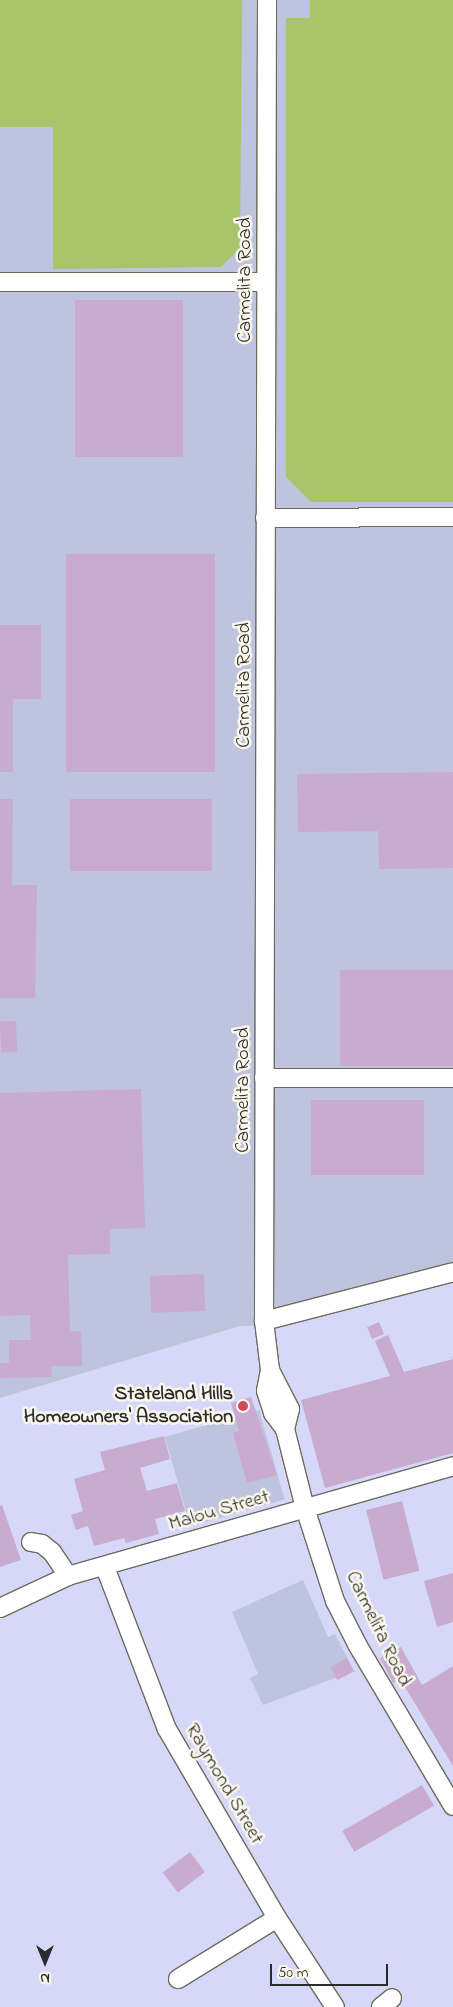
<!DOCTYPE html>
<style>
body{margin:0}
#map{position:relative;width:453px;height:2007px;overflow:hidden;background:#ebdebb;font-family:"Indie Flower",sans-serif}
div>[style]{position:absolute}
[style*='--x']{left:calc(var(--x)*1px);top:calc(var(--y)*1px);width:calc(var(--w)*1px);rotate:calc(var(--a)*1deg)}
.built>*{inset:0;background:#d6d8f9}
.industrial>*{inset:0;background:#bec3de;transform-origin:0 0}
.green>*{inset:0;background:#a9c56c}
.building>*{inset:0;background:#caabd0;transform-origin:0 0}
.roads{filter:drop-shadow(1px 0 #6e6a5d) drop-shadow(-1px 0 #6e6a5d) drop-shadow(0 1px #6e6a5d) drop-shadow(0 -1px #6e6a5d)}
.minor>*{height:18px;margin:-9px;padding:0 9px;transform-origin:9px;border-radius:9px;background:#fff}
.dots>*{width:14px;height:14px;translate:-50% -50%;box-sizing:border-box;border:2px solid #fbf7ec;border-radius:50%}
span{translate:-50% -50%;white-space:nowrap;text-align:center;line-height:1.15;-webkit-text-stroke:5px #fbf7ec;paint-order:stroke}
.street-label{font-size:20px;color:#2b2b2b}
.poi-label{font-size:20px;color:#2b2b2b;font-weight:700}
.right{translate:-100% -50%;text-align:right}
.north{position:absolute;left:20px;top:1937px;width:50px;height:50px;-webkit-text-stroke:4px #fbf7ec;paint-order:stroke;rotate:180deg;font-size:14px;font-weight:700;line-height:20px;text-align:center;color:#2b2b2b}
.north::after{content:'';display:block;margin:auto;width:18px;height:22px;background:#2b2b2b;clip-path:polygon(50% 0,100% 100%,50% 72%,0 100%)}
.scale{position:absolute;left:270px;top:1964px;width:118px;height:22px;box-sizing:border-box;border:2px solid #2b2b2b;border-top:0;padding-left:6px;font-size:15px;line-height:18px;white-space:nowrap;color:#2b2b2b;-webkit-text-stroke:4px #fbf7ec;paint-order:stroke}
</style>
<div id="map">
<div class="built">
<div style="clip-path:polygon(453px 1279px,453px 2007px,0 2007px,0 1398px,240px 1326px,280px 1325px)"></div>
</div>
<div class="industrial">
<div style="clip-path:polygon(0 0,453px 0,453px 1279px,280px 1325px,240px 1326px,0 1398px)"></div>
<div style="left:259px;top:1410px;width:93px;height:98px;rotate:74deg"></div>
<div style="clip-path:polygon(303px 1580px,328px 1637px,335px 1634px,354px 1671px,263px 1705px,250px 1678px,258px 1674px,232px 1612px)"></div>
</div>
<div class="green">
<div style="clip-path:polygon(0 0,242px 0,240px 248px,221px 267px,53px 269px,53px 127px,0 127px)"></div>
<div style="clip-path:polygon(310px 0,453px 0,453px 502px,311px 502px,286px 477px,286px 18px,310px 18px)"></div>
</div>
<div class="building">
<div style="left:75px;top:300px;width:108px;height:157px"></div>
<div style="left:66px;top:554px;width:149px;height:218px"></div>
<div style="clip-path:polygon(0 625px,41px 625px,41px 699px,13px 699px,13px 772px,0 772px)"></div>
<div style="clip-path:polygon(453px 772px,453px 868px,379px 869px,378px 831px,298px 832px,297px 774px)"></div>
<div style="clip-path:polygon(0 799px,13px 799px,12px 885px,37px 885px,35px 998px,0 998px)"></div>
<div style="left:70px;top:799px;width:142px;height:72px"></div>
<div style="left:340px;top:970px;width:113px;height:96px"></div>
<div style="left:16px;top:1021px;width:31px;height:16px;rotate:88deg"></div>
<div style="clip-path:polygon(141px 1089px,145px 1228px,110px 1229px,110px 1254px,68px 1255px,70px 1332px,81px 1331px,82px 1366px,51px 1366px,52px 1377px,0 1378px,0 1363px,9px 1363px,9px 1340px,31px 1340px,30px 1315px,0 1316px,0 1093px)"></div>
<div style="left:311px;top:1100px;width:113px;height:75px"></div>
<div style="left:204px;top:1274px;width:37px;height:54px;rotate:88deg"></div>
<div style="left:379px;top:1322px;width:13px;height:13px;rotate:67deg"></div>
<div style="clip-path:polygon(388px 1335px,404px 1372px,453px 1359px,453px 1453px,325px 1488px,301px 1400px,390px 1376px,375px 1341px)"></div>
<div style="clip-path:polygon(251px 1397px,277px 1475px,247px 1483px,233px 1433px,239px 1431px,231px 1403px)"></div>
<div style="clip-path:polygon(164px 1436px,170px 1459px,140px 1468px,147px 1491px,177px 1483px,185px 1511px,155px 1519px,159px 1534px,126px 1543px,124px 1538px,94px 1546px,88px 1526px,76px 1530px,71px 1515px,83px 1511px,74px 1479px,105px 1470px,100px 1452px)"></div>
<div style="left:402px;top:1501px;width:72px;height:37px;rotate:76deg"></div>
<div style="clip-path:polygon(2px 1505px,21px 1560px,0 1567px,0 1506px)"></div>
<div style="clip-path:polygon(453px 1573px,453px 1622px,437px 1627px,424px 1581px)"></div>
<div style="clip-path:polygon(401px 1647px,422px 1685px,453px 1666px,453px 1766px,400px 1679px,393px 1683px,380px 1658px)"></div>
<div style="left:347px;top:1658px;width:15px;height:19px;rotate:62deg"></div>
<div style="left:422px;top:1785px;width:24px;height:92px;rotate:60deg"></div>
<div style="left:190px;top:1852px;width:25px;height:34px;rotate:53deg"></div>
</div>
<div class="roads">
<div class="minor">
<div style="--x:267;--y:0;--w:1321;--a:90.13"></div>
<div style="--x:264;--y:1321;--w:49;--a:83"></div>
<div style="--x:270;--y:1370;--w:21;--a:101"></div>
<div style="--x:266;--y:1391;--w:23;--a:72"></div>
<div style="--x:273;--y:1413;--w:20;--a:53"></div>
<div style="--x:285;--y:1429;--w:81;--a:75.8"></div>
<div style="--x:305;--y:1508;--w:98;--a:72.1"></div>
<div style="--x:335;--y:1601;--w:51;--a:62.9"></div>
<div style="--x:358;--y:1646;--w:186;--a:59.3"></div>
<div style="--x:0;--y:282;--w:266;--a:0"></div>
<div style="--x:265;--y:518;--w:188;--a:-0.3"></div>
<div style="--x:264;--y:1078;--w:189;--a:0"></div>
<div style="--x:264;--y:1321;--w:195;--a:-14.5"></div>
<div style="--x:270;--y:1370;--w:44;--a:62.9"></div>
<div style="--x:290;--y:1409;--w:21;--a:104"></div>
<div style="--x:31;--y:1542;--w:11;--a:10"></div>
<div style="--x:42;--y:1544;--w:13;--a:39"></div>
<div style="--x:52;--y:1552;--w:29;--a:56"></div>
<div style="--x:105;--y:1567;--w:173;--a:69.1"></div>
<div style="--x:167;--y:1729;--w:219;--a:59.8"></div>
<div style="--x:277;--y:1918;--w:106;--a:56.9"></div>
<div style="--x:0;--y:1608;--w:75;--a:-25.2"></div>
<div style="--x:68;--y:1576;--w:400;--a:-15.9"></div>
<div style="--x:178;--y:1979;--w:116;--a:-31.6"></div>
<div style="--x:381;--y:2007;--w:14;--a:-39"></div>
</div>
</div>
<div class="dots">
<div style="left:243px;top:1406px;background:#d1495b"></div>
</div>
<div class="street-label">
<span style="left:245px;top:280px;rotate:-90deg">Carmelita Road</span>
<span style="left:244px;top:685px;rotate:-90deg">Carmelita Road</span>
<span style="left:243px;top:1090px;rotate:-90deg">Carmelita Road</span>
<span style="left:219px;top:1511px;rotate:-16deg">Malou Street</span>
<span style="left:378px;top:1629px;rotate:64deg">Carmelita Road</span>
<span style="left:224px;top:1784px;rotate:60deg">Raymond Street</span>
</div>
<div class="poi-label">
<span class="right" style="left:233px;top:1406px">Stateland Hills<br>Homeowners' Association</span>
</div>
<div class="north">N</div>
<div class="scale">50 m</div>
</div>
